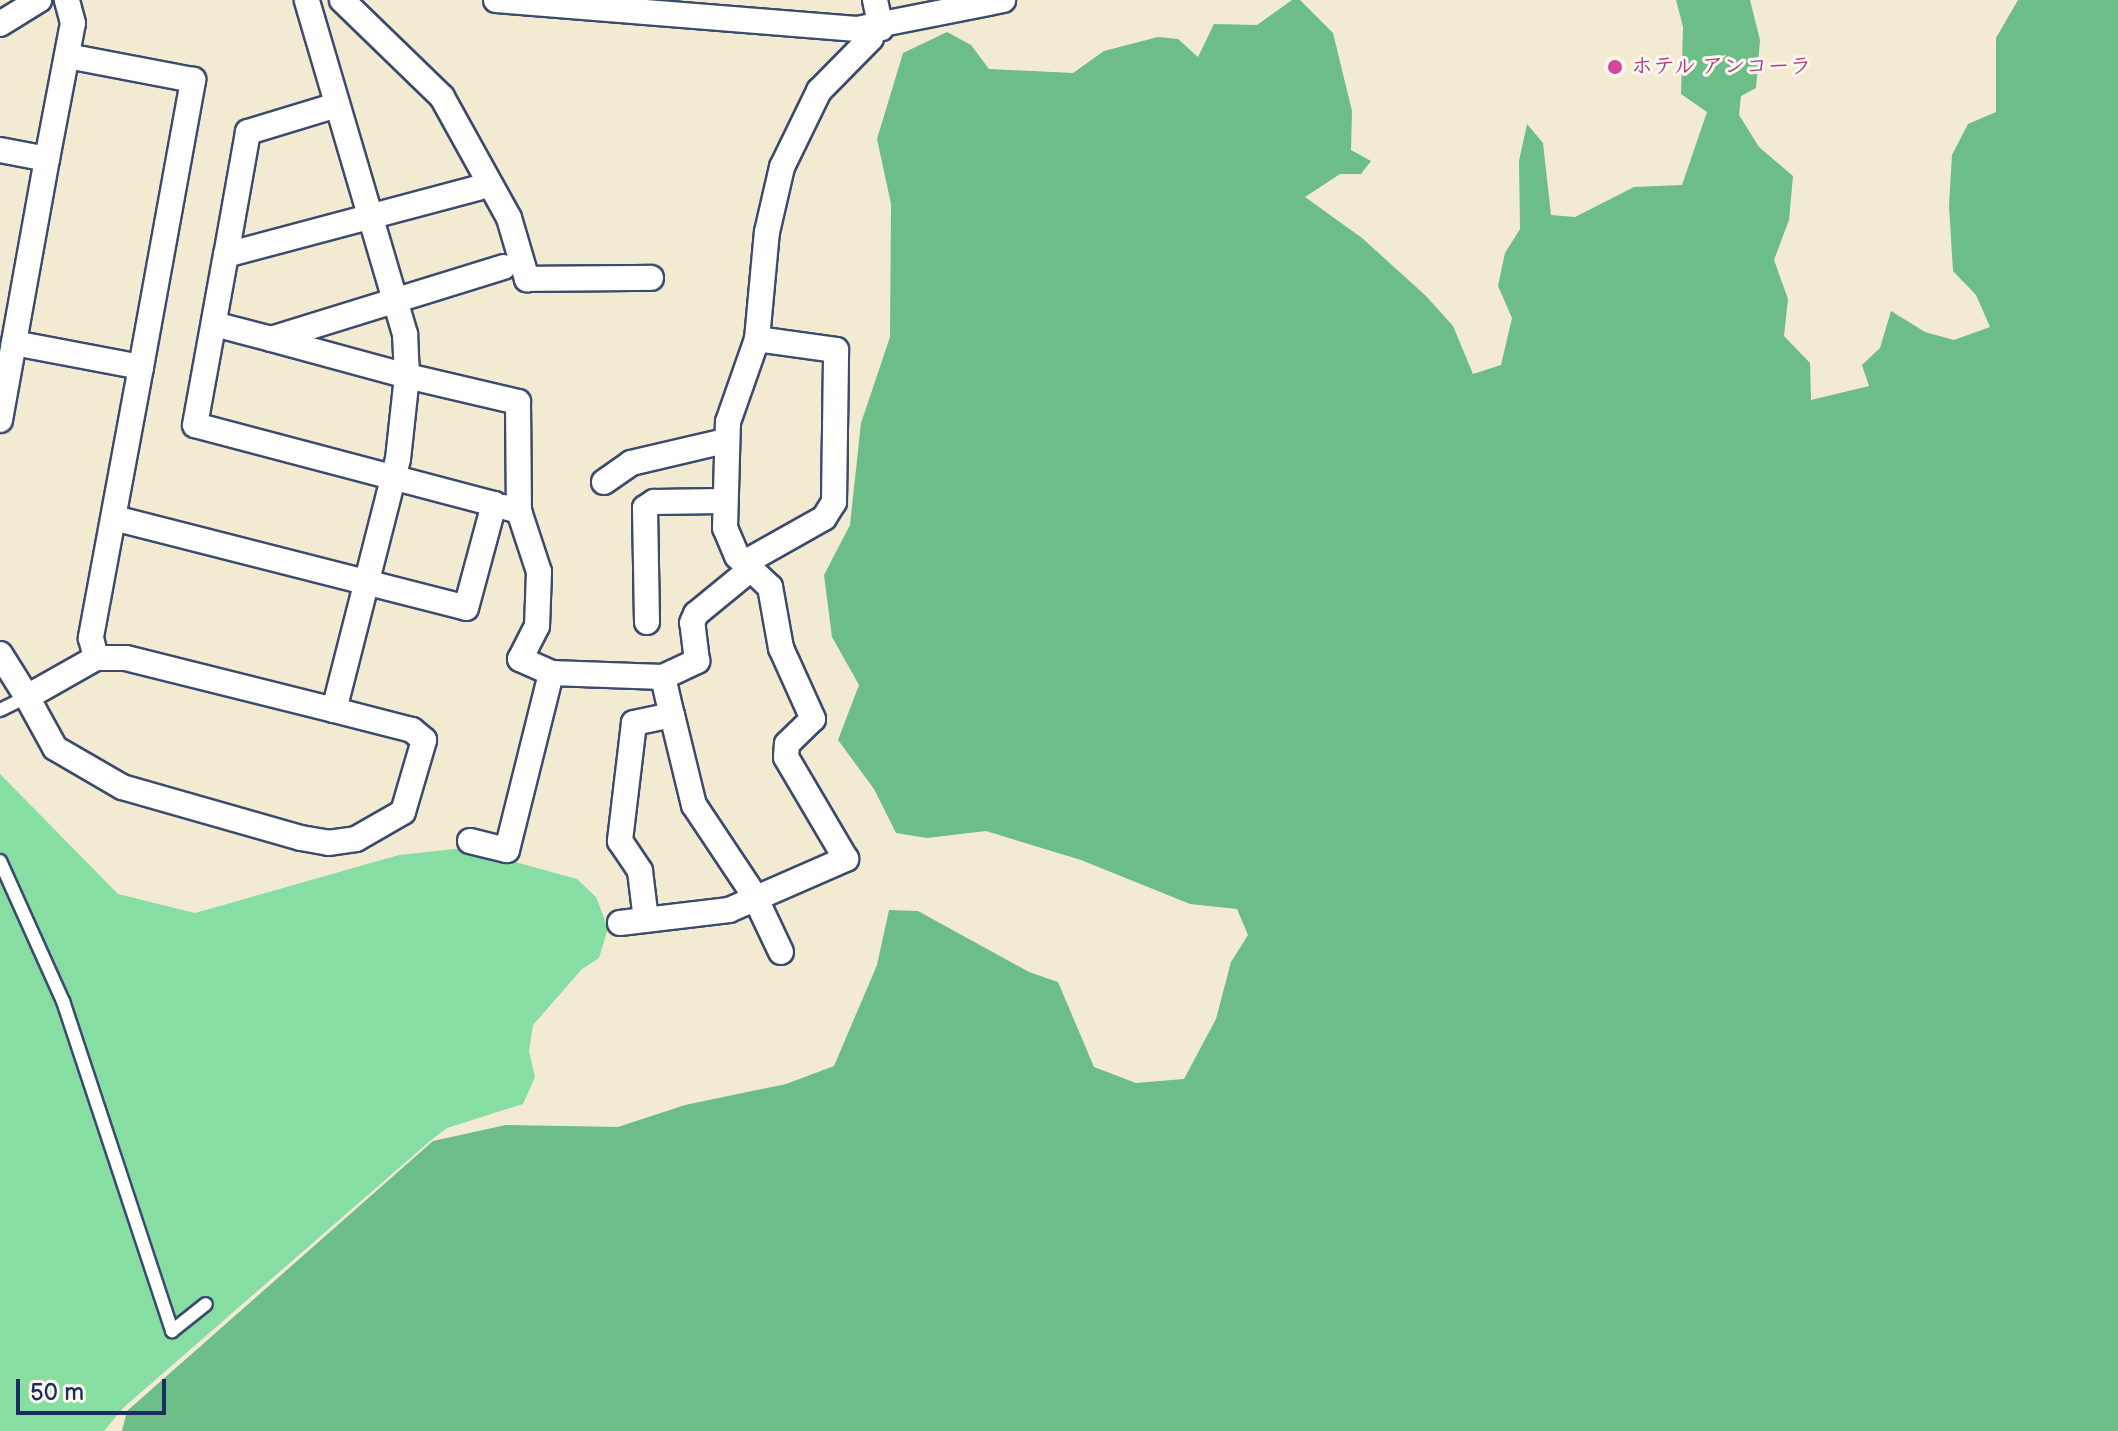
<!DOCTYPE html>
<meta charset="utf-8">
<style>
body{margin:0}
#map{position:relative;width:2118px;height:1431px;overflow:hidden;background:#f3ead2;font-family:"Balsamiq Sans","Klee One",sans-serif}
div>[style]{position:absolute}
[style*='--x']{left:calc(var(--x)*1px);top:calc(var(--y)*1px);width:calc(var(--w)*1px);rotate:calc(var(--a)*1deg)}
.green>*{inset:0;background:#86dea2}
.forest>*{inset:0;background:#6cbd88}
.roads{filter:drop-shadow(2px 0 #3b4b6f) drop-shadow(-2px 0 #3b4b6f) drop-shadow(0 2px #3b4b6f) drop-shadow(0 -2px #3b4b6f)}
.lane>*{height:12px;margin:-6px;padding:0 6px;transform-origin:6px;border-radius:6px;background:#fff}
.street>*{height:24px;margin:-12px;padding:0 12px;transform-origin:12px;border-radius:12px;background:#fff}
.dots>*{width:22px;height:22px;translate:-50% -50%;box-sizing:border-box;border:4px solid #fbf7ec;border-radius:50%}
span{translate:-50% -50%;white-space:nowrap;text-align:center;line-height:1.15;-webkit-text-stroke:6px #fbf7ec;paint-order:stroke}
.hotel-label{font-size:22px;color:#b23c85;font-weight:700}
.left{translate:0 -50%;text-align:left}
.scale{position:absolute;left:16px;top:1379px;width:150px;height:36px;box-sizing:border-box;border:4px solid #1b2f5e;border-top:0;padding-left:10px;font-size:24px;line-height:28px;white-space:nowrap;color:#1b2f5e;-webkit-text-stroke:6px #fbf7ec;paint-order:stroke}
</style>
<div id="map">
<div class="green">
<div style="clip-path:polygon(0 774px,118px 894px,195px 913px,399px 855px,464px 848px,577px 879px,596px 897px,608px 928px,599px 958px,582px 969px,533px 1025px,529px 1051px,535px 1077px,523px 1104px,447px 1128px,430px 1141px,123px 1408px,104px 1431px,0 1431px)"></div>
</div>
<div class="forest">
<div style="clip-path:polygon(1292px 0,1300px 0,1333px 33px,1352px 111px,1351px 150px,1371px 161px,1361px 174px,1340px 174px,1305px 197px,1362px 238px,1426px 296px,1453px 326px,1473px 374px,1501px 365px,1512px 318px,1498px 286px,1505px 253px,1520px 229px,1519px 161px,1527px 124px,1543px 143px,1551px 215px,1575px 217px,1634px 187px,1682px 185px,1707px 112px,1681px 94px,1683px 27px,1676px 0,1750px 0,1760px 40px,1756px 88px,1741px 96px,1739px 115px,1759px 147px,1793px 176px,1789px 220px,1774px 260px,1788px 299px,1784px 336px,1810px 363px,1811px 400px,1869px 386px,1862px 365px,1880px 348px,1891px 311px,1925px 332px,1954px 340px,1990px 327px,1976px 295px,1953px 271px,1949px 206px,1952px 155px,1968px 124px,1996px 112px,1996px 38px,2018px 0,2118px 0,2118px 1431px,122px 1431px,127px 1411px,433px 1141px,506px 1125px,618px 1127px,685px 1105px,786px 1084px,834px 1066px,877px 965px,889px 910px,918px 911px,1029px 972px,1058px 982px,1094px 1067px,1136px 1083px,1184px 1079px,1216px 1019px,1231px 962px,1248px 935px,1237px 909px,1190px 904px,1081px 860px,986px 831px,927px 838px,896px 833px,874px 789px,838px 740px,859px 685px,832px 637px,824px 575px,850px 525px,861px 423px,890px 337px,891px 204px,877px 139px,903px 53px,947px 32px,971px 45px,989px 69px,1073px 73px,1104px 51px,1158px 37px,1178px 39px,1198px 57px,1214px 24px,1257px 25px)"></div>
</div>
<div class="roads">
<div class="lane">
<div style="--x:0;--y:710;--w:30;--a:-26"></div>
<div style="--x:0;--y:861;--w:154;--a:65.8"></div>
<div style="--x:63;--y:1001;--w:348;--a:71.7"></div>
<div style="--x:172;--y:1331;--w:43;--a:-38.5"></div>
</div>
<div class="street">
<div style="--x:342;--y:0;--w:139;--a:44.1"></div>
<div style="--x:442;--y:97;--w:138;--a:61"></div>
<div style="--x:509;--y:218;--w:64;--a:73.6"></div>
<div style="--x:527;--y:279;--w:124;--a:-0.5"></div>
<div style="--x:496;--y:0;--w:362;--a:4.6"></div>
<div style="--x:857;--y:29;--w:149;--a:-11.2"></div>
<div style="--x:875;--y:0;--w:29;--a:78"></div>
<div style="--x:0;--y:24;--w:46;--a:-31.6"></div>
<div style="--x:337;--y:105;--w:93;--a:163.1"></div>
<div style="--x:248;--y:132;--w:125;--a:100.1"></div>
<div style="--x:226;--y:255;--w:261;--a:-14.9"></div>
<div style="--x:0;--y:150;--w:48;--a:10.8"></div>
<div style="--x:47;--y:159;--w:138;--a:-79.2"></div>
<div style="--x:73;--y:23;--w:24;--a:-105"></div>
<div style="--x:214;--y:324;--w:59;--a:14.7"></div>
<div style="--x:271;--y:339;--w:243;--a:-17.2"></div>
<div style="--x:271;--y:339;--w:141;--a:15.2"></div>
<div style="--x:407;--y:376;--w:42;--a:-92.7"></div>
<div style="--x:405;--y:334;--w:348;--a:-106.4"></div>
<div style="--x:14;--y:343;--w:129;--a:10.7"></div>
<div style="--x:141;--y:367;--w:292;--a:-79.7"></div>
<div style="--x:193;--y:80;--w:128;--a:-169.2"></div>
<div style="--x:141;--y:367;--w:276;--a:100.5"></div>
<div style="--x:91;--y:638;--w:21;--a:76"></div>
<div style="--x:96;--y:658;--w:30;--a:0"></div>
<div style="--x:126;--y:658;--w:214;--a:14"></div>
<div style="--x:0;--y:420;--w:265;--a:-79.8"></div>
<div style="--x:604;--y:482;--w:33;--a:-35"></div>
<div style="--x:631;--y:463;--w:97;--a:-13.2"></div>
<div style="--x:504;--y:507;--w:16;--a:15"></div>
<div style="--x:519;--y:511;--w:64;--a:71.8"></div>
<div style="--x:539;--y:572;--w:54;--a:92.1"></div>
<div style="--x:537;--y:626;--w:37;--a:117"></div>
<div style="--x:520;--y:659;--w:34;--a:24"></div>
<div style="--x:114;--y:518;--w:363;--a:14.3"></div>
<div style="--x:466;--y:608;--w:108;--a:-74.9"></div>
<div style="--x:494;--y:504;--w:309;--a:-165.2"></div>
<div style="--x:195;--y:425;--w:173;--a:-79.7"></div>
<div style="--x:744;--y:563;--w:92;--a:-29.4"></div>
<div style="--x:824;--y:518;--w:19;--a:-58"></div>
<div style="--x:834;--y:502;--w:152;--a:-89.2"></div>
<div style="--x:836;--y:350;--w:80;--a:-172.1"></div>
<div style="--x:757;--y:339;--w:107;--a:-84.7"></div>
<div style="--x:767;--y:232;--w:67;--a:-77"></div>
<div style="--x:782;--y:167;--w:85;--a:-64"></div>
<div style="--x:819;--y:91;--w:74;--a:-45.5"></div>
<div style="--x:871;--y:38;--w:10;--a:-79"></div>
<div style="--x:647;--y:622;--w:114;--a:-91"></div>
<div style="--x:645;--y:508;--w:11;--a:-34"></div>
<div style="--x:654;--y:502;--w:68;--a:-0.8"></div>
<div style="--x:0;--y:654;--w:51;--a:57.9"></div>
<div style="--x:27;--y:697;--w:79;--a:-29.5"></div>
<div style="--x:663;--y:677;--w:38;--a:-25"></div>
<div style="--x:697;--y:661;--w:38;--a:-97"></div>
<div style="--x:692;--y:623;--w:10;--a:-66"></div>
<div style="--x:696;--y:614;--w:71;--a:-39.3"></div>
<div style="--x:27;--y:697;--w:58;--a:61.2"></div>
<div style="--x:55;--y:748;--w:78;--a:30.2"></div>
<div style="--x:122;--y:787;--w:186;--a:15.9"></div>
<div style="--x:301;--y:838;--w:27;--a:10"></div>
<div style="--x:328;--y:843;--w:28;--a:-8"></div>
<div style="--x:356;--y:839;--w:54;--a:-29.9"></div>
<div style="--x:403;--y:812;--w:75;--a:-73.7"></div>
<div style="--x:424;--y:740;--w:16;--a:-140"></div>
<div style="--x:412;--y:730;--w:81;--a:-165.6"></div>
<div style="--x:334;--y:710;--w:259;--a:-75.7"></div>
<div style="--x:398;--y:459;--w:83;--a:-83.8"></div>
<div style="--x:407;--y:376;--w:114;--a:13.2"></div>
<div style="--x:518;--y:402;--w:109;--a:89.5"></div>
<div style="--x:672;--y:715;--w:93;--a:76.3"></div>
<div style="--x:694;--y:805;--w:108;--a:56.3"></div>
<div style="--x:754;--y:895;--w:63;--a:64.7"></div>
<div style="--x:470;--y:841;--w:38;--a:14"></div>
<div style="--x:507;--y:850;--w:182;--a:-76"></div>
<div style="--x:551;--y:673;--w:112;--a:2"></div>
<div style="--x:663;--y:677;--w:39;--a:77"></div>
<div style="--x:672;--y:715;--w:39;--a:168"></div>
<div style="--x:634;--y:723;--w:119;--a:96.8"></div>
<div style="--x:620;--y:841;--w:36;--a:56"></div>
<div style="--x:640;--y:871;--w:49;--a:83"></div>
<div style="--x:620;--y:923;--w:110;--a:-6.8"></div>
<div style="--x:729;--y:910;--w:128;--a:-23.6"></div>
<div style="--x:846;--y:859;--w:118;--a:-120.5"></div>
<div style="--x:786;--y:757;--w:13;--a:-86"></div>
<div style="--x:787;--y:744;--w:36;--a:-44"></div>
<div style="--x:813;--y:719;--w:78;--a:-114.3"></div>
<div style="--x:781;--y:648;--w:62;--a:-100.2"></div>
<div style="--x:770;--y:587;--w:45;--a:-136.8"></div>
<div style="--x:737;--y:556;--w:30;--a:-113"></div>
<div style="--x:725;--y:528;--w:106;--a:-88.4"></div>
<div style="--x:728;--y:422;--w:88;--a:-70.7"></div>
</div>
</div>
<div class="dots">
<div style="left:1615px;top:67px;background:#d1479c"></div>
</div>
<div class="hotel-label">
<span class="left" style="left:1631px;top:67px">ホテル アンコーラ</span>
</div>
<div class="scale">50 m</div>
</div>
